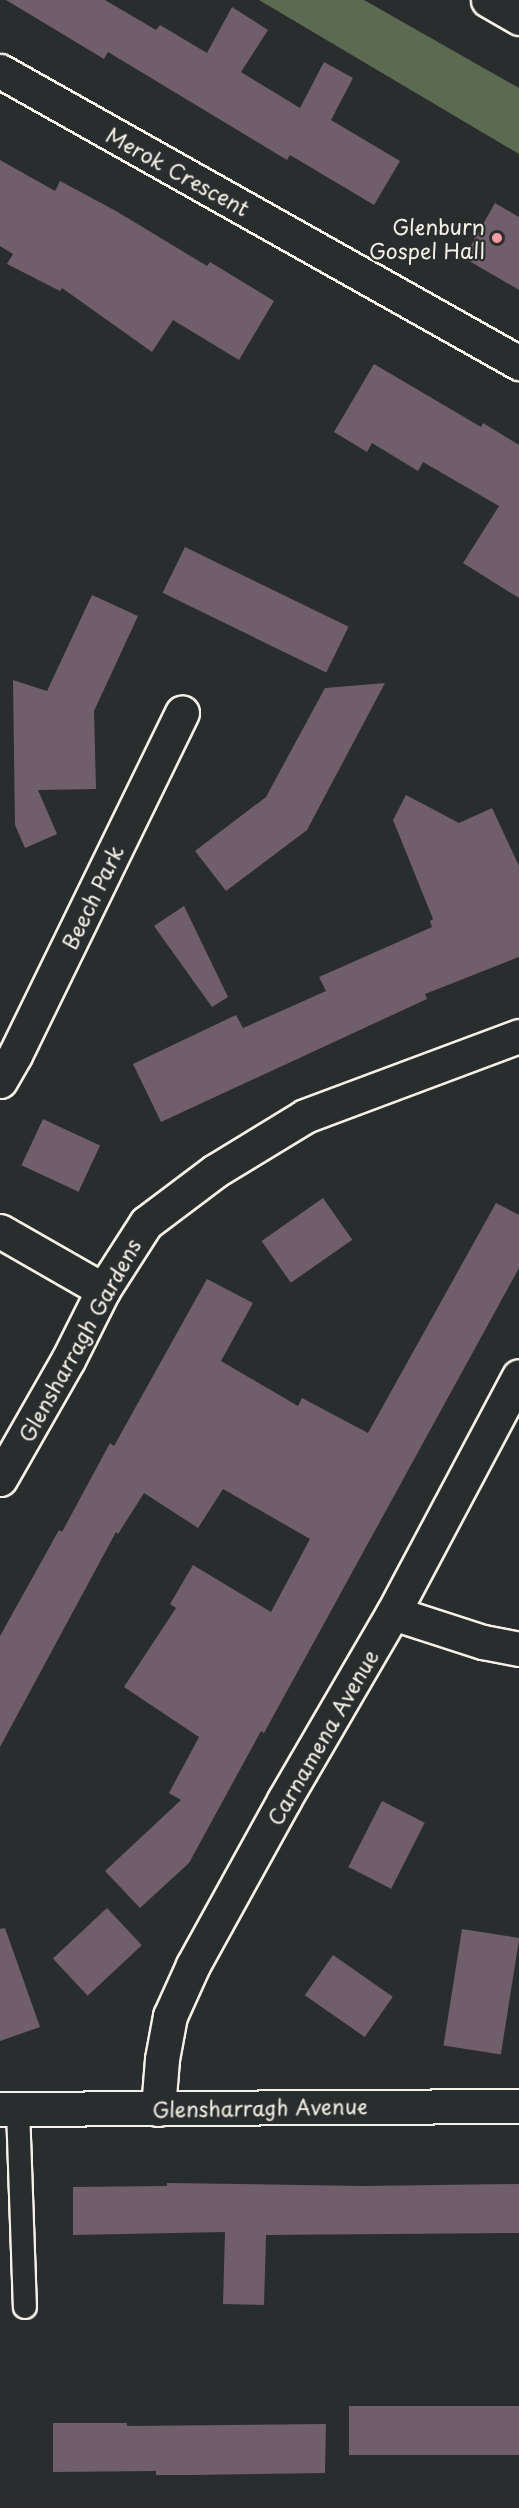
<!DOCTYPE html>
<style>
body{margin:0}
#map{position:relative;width:519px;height:2508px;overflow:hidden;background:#2a2d2e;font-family:"Playpen Sans",sans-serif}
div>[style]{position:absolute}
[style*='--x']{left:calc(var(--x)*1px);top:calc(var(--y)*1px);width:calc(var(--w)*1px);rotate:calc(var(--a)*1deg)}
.green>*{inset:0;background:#5c6a52}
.building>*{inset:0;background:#705f6a;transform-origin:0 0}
.roads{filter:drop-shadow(2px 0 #f4f1e8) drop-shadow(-2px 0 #f4f1e8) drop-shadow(0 2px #f4f1e8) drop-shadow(0 -2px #f4f1e8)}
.lane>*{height:22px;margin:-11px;padding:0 11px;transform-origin:11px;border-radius:11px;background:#2a2d2e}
.street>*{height:33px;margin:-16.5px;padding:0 16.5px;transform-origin:16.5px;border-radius:16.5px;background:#2a2d2e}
.secondary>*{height:33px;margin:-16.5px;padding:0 16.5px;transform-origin:16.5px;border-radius:16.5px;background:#2a2d2e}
.dots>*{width:16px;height:16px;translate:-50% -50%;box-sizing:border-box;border:3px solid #2a2d2e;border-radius:50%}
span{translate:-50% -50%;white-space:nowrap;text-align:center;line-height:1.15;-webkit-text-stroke:4.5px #2a2d2e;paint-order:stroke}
.street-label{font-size:21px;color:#f4f1e8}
.poi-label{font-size:21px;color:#f4f1e8}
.right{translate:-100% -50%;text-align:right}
</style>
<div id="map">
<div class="green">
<div style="clip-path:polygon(259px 0,364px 0,519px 88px,519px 154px)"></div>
</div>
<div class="building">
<div style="clip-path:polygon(6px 0,105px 0,156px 30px,160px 25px,207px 53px,232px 7px,268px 30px,241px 72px,300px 108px,324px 62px,353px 78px,331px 120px,400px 161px,374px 205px,290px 155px,287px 160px,108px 52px,104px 59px)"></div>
<div style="clip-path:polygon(0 160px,55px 191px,60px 181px,116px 211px,207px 266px,210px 262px,274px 301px,239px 360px,173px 320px,152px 352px,62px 288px,60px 291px,7px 264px,13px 254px,0 246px)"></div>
<div style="clip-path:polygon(495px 203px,519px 217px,519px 290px,464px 258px)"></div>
<div style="clip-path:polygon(374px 364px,481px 427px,483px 423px,519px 445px,519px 598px,463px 563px,499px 506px,423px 462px,418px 471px,372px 443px,367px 452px,334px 432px)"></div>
<div style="left:185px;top:547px;width:182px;height:51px;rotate:26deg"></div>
<div style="clip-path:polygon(92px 595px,138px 616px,94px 711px,96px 789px,38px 790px,57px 834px,25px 848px,15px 825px,13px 680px,47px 691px)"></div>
<div style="clip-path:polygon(385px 683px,307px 830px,226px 891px,195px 851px,266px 797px,325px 688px)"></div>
<div style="clip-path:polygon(406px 795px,459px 823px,492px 808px,519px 866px,519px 957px,425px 994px,427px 999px,161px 1122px,133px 1064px,236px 1015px,243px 1028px,326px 991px,319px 977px,432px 927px,430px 921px,433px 919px,393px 820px)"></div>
<div style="clip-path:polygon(184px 906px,228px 997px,212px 1007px,154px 926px)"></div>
<div style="left:43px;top:1119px;width:63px;height:51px;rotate:25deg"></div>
<div style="left:323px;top:1198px;width:51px;height:75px;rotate:55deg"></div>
<div style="clip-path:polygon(496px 1203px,519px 1215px,519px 1268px,264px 1733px,261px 1731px,189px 1863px,140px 1908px,105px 1871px,181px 1800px,169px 1793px,199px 1737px,124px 1687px,176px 1608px,170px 1604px,193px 1565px,271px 1612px,310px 1539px,223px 1489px,198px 1528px,144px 1493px,118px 1534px,116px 1532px,0 1747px,0 1636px,59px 1530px,62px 1532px,110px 1443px,114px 1446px,207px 1279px,253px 1303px,221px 1361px,298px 1406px,302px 1398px,368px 1433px)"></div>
<div style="left:382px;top:1801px;width:48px;height:74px;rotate:27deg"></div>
<div style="left:107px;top:1908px;width:51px;height:74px;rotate:47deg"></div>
<div style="clip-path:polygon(5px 1928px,40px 2027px,0 2041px,0 1929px)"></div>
<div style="left:462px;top:1929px;width:58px;height:118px;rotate:9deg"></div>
<div style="left:333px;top:1955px;width:73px;height:49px;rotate:35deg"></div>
<div style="clip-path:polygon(167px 2183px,364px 2186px,519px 2184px,519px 2233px,266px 2235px,264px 2305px,223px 2304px,225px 2232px,73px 2235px,73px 2187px,167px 2186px)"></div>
<div style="left:349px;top:2406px;width:170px;height:49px"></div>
<div style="clip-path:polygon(53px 2423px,127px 2423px,127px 2426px,326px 2424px,325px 2473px,193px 2475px,156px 2475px,156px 2471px,53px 2472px)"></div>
</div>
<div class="roads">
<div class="lane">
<div style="--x:18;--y:2109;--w:198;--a:88"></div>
</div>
<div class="street">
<div style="--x:0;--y:71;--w:596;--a:29.36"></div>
<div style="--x:0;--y:1081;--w:30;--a:-60"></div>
<div style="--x:15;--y:1055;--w:381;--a:-64"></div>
<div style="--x:0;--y:1231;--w:119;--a:29.8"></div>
<div style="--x:0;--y:1479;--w:137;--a:-60.3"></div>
<div style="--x:68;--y:1360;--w:78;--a:-63.4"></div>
<div style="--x:103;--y:1290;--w:80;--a:-57.3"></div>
<div style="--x:146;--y:1223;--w:86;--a:-37"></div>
<div style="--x:215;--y:1171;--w:105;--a:-31.4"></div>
<div style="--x:305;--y:1116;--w:228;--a:-20.5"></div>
<div style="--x:393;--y:1613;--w:95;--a:17.9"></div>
<div style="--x:483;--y:1642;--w:37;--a:11"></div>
<div style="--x:0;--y:2109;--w:519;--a:-0.33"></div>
<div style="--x:158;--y:2109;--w:50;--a:-85.4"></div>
<div style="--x:162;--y:2059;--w:44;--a:-79.5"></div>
<div style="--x:170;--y:2016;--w:56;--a:-65.7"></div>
<div style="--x:193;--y:1965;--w:188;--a:-61.1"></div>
<div style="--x:284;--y:1800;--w:216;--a:-59.8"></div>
<div style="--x:393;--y:1613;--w:268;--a:-62"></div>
</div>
<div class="secondary">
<div style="--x:488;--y:0;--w:36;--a:30"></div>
</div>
</div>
<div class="dots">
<div style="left:497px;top:238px;background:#ff9aa2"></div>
</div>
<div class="street-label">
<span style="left:178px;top:171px;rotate:29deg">Merok Crescent</span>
<span style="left:92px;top:897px;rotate:-64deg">Beech Park</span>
<span style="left:79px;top:1340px;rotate:-61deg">Glensharragh Gardens</span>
<span style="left:322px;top:1737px;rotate:-60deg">Carnamena Avenue</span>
<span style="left:260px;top:2107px;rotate:-1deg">Glensharragh Avenue</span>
</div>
<div class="poi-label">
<span class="right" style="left:485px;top:238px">Glenburn<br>Gospel Hall</span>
</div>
</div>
